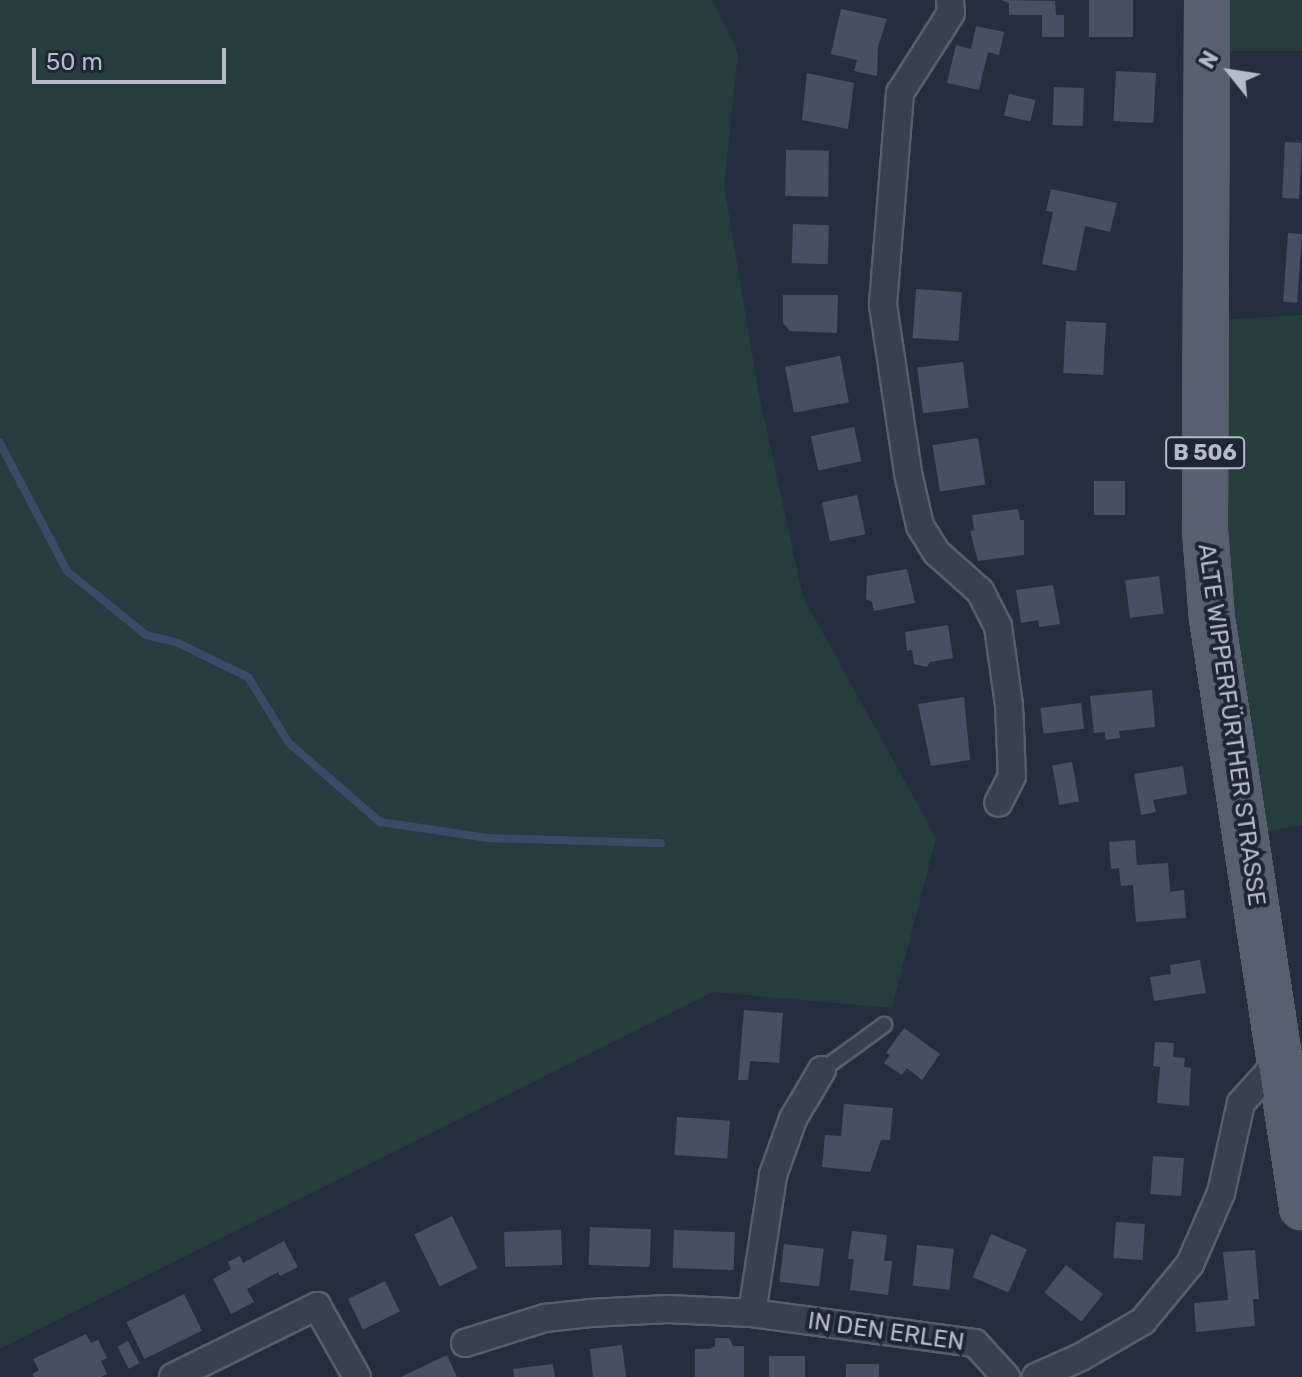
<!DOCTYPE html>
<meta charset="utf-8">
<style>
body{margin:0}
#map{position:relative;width:1302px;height:1377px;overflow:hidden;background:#242f3e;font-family:Rubik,sans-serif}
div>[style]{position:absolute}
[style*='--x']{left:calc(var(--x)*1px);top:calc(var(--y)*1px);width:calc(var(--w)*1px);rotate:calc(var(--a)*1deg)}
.green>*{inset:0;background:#263c3f;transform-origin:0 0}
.stream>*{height:8px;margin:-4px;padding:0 4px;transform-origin:4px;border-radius:4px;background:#394c67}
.building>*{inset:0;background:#455162;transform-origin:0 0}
.roads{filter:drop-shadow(2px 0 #565f6c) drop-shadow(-2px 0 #565f6c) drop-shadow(0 2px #565f6c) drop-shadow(0 -2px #565f6c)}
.service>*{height:14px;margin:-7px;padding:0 7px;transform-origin:7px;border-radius:7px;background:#38414e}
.minor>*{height:26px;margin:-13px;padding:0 13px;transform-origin:13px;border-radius:13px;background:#38414e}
.primary>*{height:42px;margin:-21px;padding:0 21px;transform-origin:21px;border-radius:21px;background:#56606e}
span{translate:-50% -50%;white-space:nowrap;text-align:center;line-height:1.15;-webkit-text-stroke:8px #1d2633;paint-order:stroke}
.shield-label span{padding:2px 6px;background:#1d2633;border:2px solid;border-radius:6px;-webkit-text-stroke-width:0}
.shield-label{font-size:22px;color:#b4bcc9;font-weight:700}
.street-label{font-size:24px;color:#b4bcc9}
.north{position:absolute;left:1190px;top:32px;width:80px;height:80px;-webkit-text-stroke:6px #1d2633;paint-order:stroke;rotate:300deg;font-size:22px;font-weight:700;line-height:32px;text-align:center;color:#b4bcc9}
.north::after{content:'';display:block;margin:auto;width:28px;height:36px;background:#b4bcc9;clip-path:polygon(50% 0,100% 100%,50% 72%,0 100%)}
.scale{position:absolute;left:32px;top:48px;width:194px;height:36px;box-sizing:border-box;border:4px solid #b4bcc9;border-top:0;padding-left:10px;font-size:24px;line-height:28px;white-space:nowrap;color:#b4bcc9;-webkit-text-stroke:6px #1d2633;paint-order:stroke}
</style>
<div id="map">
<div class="green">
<div style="clip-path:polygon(0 0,712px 0,738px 53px,724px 184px,759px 395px,803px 597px,936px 838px,892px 1008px,713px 992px,0 1349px)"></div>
<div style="left:1228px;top:0;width:74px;height:51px"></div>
<div style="clip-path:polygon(1302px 315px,1302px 825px,1259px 833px,1226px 621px,1215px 320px)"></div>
</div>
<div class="stream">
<div style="--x:0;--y:443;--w:144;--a:62.4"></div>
<div style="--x:67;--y:571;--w:102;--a:39"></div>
<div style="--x:146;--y:635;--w:33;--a:14"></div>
<div style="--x:178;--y:643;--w:78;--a:25.9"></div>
<div style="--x:248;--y:677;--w:78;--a:58.2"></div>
<div style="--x:289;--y:743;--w:121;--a:41"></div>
<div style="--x:380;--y:822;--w:109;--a:8.4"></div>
<div style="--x:488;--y:838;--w:173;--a:1.7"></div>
</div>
<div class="building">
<div style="clip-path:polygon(1001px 0,1055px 1px,1056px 15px,1064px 15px,1064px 37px,1042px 37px,1042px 15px,1009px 15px,1009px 3px)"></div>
<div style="left:1089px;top:0;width:44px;height:37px"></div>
<div style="clip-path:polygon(841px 9px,887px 19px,878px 46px,877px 76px,854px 71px,857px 60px,831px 54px)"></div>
<div style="clip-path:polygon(976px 26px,1004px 32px,999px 55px,988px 52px,979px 90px,947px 83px,956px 45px,971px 49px)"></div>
<div style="left:1116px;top:71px;width:40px;height:50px;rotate:3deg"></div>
<div style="clip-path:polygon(807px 73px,854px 83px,848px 129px,802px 120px)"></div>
<div style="left:1054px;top:87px;width:30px;height:38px;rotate:2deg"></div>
<div style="left:1009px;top:94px;width:27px;height:22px;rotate:13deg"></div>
<div style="left:1285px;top:142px;width:17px;height:56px;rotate:3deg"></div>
<div style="left:786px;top:150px;width:43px;height:46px;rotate:1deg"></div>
<div style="clip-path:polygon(1051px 189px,1117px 203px,1110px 232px,1085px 226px,1076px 271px,1042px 264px,1053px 212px,1046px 211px)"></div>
<div style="left:793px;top:224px;width:36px;height:39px;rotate:2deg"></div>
<div style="left:1288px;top:233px;width:14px;height:69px;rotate:4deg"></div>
<div style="left:916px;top:289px;width:46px;height:49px;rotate:4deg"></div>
<div style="clip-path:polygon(783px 295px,838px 295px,837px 333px,790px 331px,783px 323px)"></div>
<div style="left:1066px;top:321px;width:40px;height:52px;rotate:3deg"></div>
<div style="left:840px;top:356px;width:47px;height:56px;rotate:79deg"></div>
<div style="left:963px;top:362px;width:46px;height:46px;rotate:83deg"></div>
<div style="left:854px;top:427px;width:35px;height:44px;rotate:78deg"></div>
<div style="left:978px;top:438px;width:47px;height:46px;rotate:81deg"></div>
<div style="left:1094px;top:481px;width:31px;height:34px"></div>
<div style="left:857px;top:495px;width:40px;height:36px;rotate:78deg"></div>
<div style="clip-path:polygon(1018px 509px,1020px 520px,1024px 520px,1024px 555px,978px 561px,970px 531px,974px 530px,972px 515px)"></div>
<div style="clip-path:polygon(907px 569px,915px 603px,874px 611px,872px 602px,866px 599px,867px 576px)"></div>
<div style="left:1159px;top:576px;width:38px;height:34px;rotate:83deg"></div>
<div style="clip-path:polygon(1053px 585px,1060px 624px,1039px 627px,1038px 620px,1021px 623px,1016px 590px)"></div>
<div style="clip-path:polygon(948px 625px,953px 658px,930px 662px,927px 667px,914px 664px,912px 650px,907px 651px,905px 632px)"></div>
<div style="clip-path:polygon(1152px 690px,1155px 727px,1119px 731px,1120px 738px,1106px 740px,1105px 732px,1094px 733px,1090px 696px)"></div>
<div style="clip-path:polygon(964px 697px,970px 760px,931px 766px,918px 704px)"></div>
<div style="left:1081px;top:703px;width:26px;height:41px;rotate:83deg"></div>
<div style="left:1072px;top:762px;width:40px;height:20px;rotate:80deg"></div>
<div style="clip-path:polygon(1183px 766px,1187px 794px,1153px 800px,1156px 812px,1141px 815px,1134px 774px)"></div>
<div style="clip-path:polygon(1135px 840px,1137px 865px,1168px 863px,1170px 892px,1184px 890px,1186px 918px,1136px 922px,1133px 885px,1121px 886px,1119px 868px,1111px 869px,1109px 842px)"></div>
<div style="clip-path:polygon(1200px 960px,1206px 993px,1154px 1001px,1150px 977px,1171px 974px,1170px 965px)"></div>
<div style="clip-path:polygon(744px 1010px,783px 1013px,779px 1063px,750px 1061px,748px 1080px,738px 1080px)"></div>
<div style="clip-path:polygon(904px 1028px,940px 1054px,922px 1080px,907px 1068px,902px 1075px,884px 1063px,890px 1055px,886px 1053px)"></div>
<div style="clip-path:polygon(1155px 1042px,1174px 1043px,1173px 1057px,1185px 1058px,1184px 1067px,1191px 1068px,1189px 1106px,1157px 1103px,1160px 1067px,1153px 1066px)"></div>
<div style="clip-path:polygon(844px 1104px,893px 1108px,890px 1140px,881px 1140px,870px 1172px,822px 1167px,825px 1135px,841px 1136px)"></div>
<div style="left:677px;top:1117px;width:53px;height:38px;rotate:4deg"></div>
<div style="left:1153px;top:1156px;width:31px;height:38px;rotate:4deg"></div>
<div style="left:452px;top:1216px;width:58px;height:42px;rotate:64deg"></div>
<div style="left:1116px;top:1222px;width:29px;height:36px;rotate:4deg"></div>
<div style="left:590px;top:1227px;width:61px;height:38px;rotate:2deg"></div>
<div style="left:561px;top:1230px;width:35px;height:57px;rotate:88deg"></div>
<div style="left:674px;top:1230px;width:61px;height:38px;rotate:2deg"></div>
<div style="clip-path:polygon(852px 1231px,887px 1235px,884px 1261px,892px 1261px,888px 1295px,850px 1290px,854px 1259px,848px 1259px)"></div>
<div style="left:991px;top:1234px;width:39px;height:47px;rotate:23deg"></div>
<div style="clip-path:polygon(284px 1241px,298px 1267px,280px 1276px,278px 1272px,247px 1289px,254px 1302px,231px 1314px,213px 1279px,231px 1269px,228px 1262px,240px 1256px,243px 1263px)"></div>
<div style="left:784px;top:1244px;width:40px;height:38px;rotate:7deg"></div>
<div style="left:917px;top:1245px;width:37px;height:41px;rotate:6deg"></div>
<div style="clip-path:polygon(1255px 1250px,1259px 1299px,1253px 1299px,1255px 1326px,1196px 1332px,1194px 1303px,1228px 1300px,1223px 1252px)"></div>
<div style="left:1066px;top:1265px;width:47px;height:35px;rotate:38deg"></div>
<div style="left:385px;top:1281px;width:34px;height:41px;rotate:64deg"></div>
<div style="left:184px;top:1294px;width:41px;height:64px;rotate:64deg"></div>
<div style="clip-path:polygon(86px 1334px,91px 1343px,98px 1340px,107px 1358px,101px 1361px,107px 1374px,101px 1377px,34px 1377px,32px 1374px,39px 1370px,33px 1359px)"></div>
<div style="clip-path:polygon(715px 1338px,729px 1338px,733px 1346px,744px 1346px,744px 1377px,695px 1377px,695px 1349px,710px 1349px,715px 1346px)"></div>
<div style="left:128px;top:1341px;width:25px;height:12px;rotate:63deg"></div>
<div style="clip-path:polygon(622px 1345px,626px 1377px,593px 1377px,590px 1349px)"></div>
<div style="clip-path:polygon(447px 1355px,457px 1377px,401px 1377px)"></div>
<div style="left:769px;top:1356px;width:36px;height:21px"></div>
<div style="clip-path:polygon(553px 1364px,555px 1377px,514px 1377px,513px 1369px)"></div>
<div style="left:846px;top:1364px;width:33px;height:13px"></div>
</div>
<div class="roads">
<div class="service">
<div style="--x:822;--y:1070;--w:77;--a:-36"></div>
</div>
<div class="minor">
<div style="--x:950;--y:0;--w:13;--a:86"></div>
<div style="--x:951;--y:13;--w:95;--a:122.5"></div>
<div style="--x:900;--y:93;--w:213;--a:94.6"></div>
<div style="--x:883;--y:305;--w:170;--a:81.5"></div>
<div style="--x:908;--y:473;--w:54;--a:77.2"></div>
<div style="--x:920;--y:526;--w:31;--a:58"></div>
<div style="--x:936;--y:552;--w:59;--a:41.6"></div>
<div style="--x:980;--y:591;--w:39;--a:63"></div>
<div style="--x:998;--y:626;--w:80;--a:82.1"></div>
<div style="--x:1009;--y:705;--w:71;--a:87.6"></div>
<div style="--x:1012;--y:776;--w:30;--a:117"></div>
<div style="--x:752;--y:1313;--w:140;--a:-81.3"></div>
<div style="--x:773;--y:1175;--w:59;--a:-70.3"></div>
<div style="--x:793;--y:1119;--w:57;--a:-59.4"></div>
<div style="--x:465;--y:1343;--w:84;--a:-17.4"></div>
<div style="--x:545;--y:1318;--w:45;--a:-6.3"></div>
<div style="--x:590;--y:1313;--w:78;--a:-2.9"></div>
<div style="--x:668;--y:1309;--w:84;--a:2.7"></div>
<div style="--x:752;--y:1313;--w:225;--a:7.7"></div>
<div style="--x:975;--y:1343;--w:46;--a:47.6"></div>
<div style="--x:173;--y:1377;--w:161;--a:-26.2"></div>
<div style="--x:317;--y:1306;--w:81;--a:60.6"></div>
<div style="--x:1036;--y:1377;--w:49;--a:-24"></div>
<div style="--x:1081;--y:1357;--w:72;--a:-30.1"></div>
<div style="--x:1143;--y:1321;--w:74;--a:-50.5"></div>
<div style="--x:1190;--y:1264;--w:77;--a:-66.4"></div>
<div style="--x:1221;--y:1193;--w:92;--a:-77.5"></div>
<div style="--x:1241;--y:1103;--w:57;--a:-47.9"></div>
</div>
<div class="primary">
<div style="--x:1207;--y:0;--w:530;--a:90.22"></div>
<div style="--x:1205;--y:530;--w:88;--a:85.5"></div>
<div style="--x:1212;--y:618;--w:596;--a:81.31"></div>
</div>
</div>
<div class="shield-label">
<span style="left:1205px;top:453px">B 506</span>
</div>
<div class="street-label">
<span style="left:1231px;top:725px;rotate:82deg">ALTE WIPPERFÜRTHER STRASSE</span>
<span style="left:886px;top:1332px;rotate:8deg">IN DEN ERLEN</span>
</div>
<div class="north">N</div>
<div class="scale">50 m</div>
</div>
